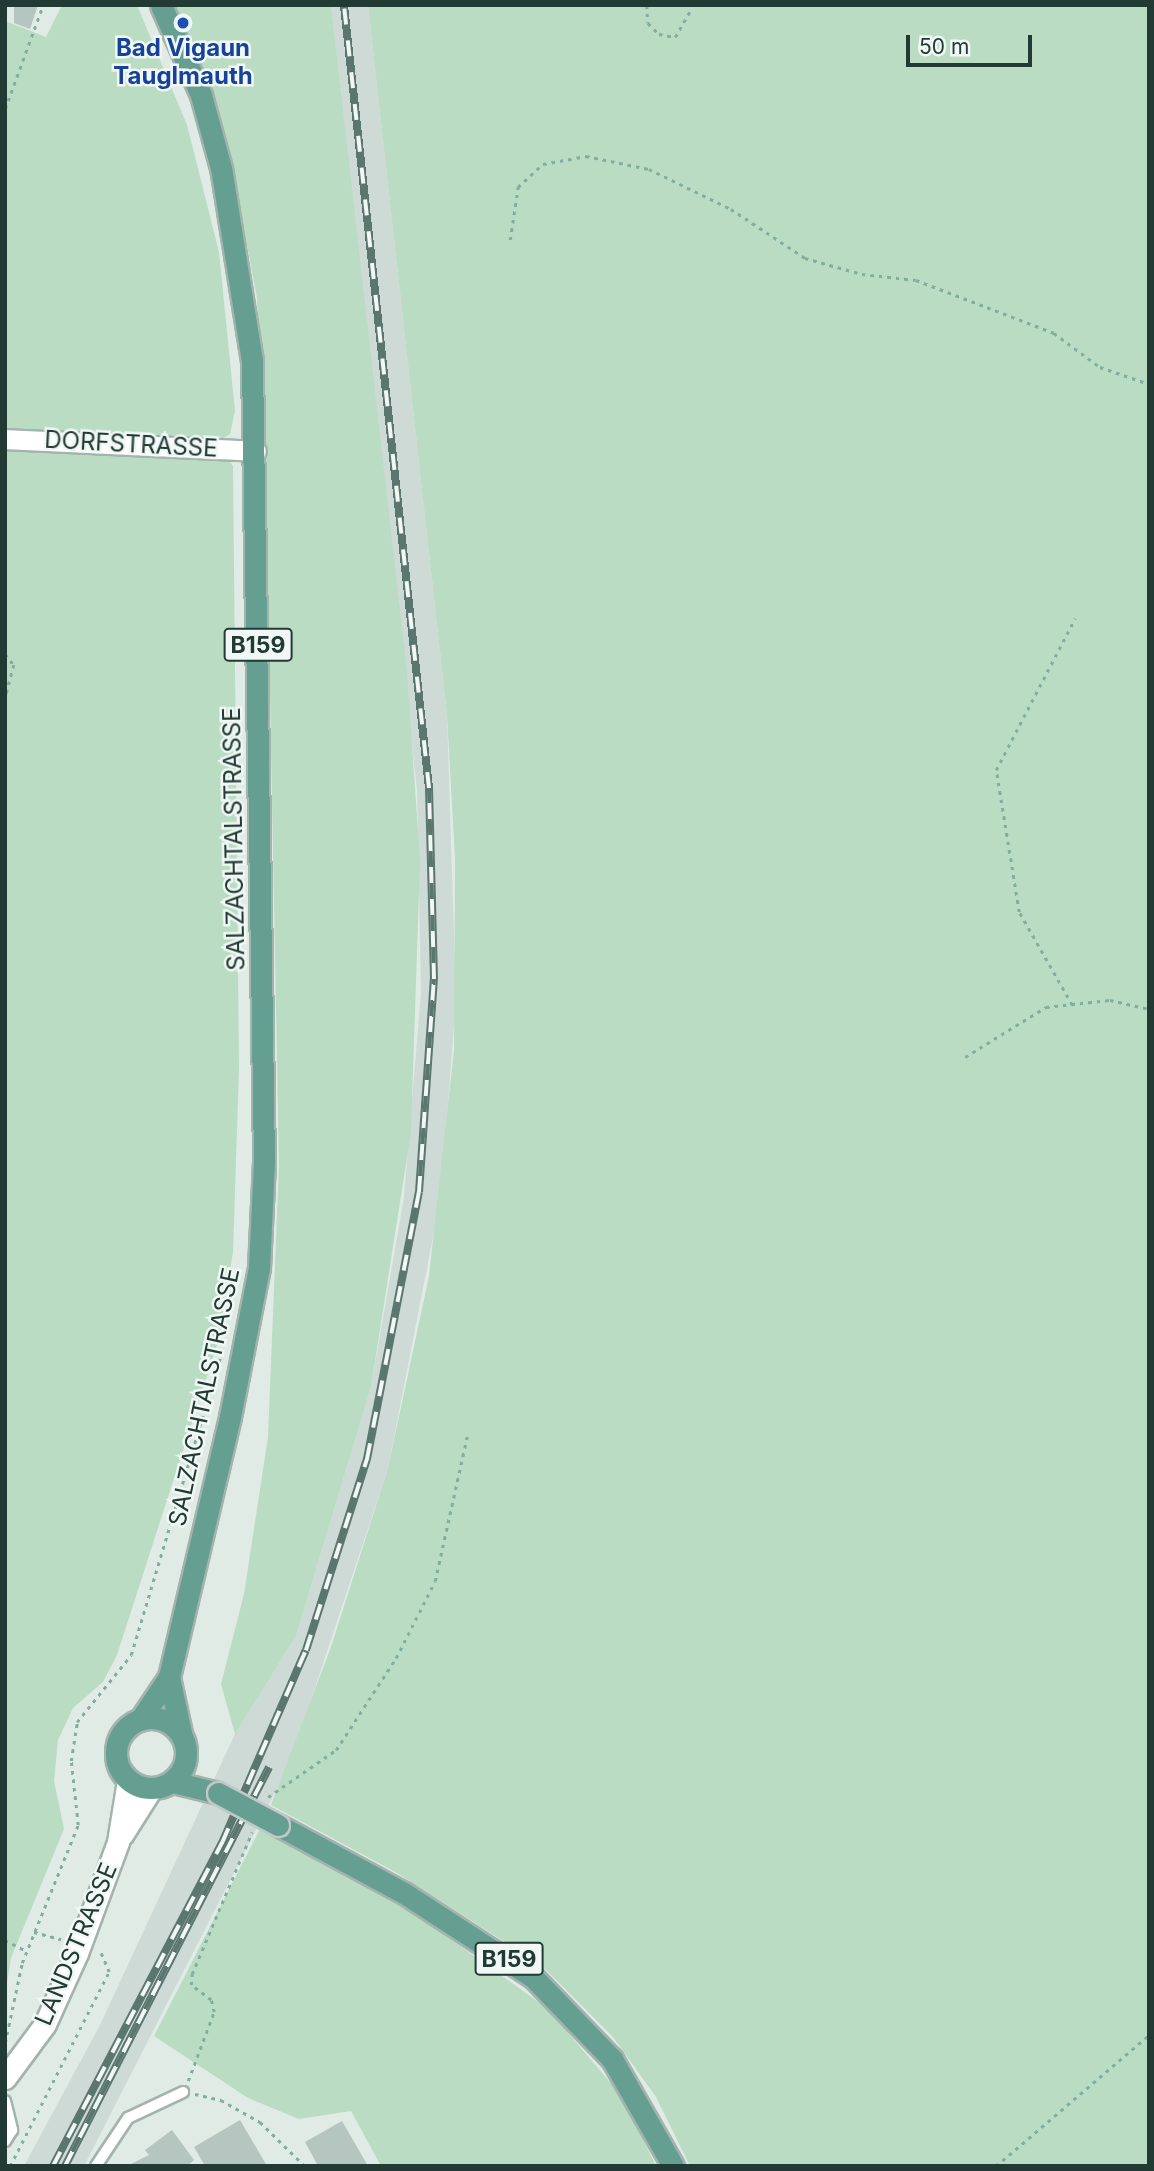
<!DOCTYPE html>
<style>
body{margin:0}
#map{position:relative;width:1154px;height:2171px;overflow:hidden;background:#e0ebe6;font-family:Inter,sans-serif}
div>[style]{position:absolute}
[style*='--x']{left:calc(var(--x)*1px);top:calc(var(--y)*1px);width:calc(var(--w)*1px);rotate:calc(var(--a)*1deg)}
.built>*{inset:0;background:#cedad5}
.green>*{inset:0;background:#b9dcc3}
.building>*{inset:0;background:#b5c5bf}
.path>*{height:2.5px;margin-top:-1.25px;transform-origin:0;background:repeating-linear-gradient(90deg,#81aea0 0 3.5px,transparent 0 8.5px)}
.roads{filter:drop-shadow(2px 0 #a3b3ad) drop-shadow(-2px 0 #a3b3ad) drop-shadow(0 2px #a3b3ad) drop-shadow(0 -2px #a3b3ad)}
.service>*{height:10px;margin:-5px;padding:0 5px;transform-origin:5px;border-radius:5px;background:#fff}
.minor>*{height:19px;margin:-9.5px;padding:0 9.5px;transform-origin:9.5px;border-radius:9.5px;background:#fff}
.tertiary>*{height:21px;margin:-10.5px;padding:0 10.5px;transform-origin:10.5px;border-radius:10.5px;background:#fff}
.primary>*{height:21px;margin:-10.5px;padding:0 10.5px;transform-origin:10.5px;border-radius:10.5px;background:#659f91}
.primary>.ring{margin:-10.5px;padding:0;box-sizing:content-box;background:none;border:21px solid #659f91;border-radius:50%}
.rail>*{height:8px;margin-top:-4px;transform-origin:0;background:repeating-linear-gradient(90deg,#f0f7f4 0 16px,#5b766f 0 32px);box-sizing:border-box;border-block:2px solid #5b766f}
.bridges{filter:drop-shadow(2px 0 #c1c8c6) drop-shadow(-2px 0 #c1c8c6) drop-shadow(0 2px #c1c8c6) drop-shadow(0 -2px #c1c8c6)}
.primary-bridge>*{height:21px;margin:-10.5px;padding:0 10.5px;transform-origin:10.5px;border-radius:10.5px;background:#659f91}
.dots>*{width:19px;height:19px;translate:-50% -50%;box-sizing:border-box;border:4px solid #f0f7f4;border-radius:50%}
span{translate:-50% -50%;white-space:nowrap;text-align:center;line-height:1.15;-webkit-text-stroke:5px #f0f7f4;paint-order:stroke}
.shield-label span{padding:2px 5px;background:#f0f7f4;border:2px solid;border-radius:5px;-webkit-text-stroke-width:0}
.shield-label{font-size:23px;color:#213b34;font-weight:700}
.transit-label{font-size:24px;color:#164399;font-weight:700}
.street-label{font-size:24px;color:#213b34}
.frame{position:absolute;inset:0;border:7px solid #213b34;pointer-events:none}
.scale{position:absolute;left:906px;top:35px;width:126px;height:32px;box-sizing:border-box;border:4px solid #213b34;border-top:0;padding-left:9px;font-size:21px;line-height:24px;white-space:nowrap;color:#213b34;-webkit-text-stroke:5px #f0f7f4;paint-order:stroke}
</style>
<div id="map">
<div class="built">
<div style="clip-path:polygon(331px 5px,368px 5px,447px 715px,456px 998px,441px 1196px,388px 1468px,290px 1763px,84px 2166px,24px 2166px,100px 2025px,235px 1734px,296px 1636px,371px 1387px,404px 1197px,421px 993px,417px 790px)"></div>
</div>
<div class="green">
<div style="clip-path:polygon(62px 5px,137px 5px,187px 125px,219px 252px,235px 411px,230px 434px,217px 442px,69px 432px,70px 446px,225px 456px,233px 466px,239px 1069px,233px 1252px,219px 1339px,117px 1655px,103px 1682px,73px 1708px,58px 1740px,54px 1781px,64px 1829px,11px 1958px,5px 1995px,5px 21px,46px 37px)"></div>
<div style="clip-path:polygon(173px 5px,331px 5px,407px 672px,420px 861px,411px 1132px,371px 1387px,296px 1636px,235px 1734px,221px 1684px,244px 1594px,268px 1437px,279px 1165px,268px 591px,257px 298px,229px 150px,194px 44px)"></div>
<div style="clip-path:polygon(368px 5px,1149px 5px,1149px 2166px,690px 2166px,656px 2097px,613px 2037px,542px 1966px,397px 1873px,271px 1805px,331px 1647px,388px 1468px,429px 1276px,454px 1050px,455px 859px,447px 715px)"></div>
<div style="clip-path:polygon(260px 1829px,421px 1918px,547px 2008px,621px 2095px,656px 2166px,381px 2166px,351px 2111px,299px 2119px,248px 2098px,154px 2036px)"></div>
</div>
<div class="building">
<div style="clip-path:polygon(14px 5px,38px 5px,30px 29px,14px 23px)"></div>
<div style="clip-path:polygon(240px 2120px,267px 2166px,205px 2166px,194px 2147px)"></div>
<div style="clip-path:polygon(342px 2121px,368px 2166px,318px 2166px,305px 2142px)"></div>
<div style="clip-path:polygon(172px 2130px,194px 2160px,187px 2166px,127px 2166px,149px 2155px,145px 2150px)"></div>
</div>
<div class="path">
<div style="--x:647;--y:5;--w:18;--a:87"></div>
<div style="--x:648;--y:23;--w:16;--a:45"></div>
<div style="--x:659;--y:34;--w:16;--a:11"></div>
<div style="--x:675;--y:37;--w:30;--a:-60"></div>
<div style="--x:5;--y:109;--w:111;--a:-69.9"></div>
<div style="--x:510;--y:240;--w:54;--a:-81.4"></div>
<div style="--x:518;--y:187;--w:34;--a:-43"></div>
<div style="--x:543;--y:164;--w:44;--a:-10.5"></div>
<div style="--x:586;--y:156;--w:64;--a:11.7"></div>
<div style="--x:649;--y:169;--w:91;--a:26"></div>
<div style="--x:731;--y:209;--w:89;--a:33.5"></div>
<div style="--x:805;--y:258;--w:59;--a:15.7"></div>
<div style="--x:862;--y:274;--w:54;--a:6.3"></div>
<div style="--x:916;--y:280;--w:148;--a:21"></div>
<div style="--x:1054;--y:333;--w:57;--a:36.5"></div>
<div style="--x:1100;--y:367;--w:52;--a:19.1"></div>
<div style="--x:5;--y:654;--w:14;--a:51"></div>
<div style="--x:14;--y:665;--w:35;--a:105"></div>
<div style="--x:1072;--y:1005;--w:107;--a:-119.7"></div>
<div style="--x:1019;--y:912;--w:144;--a:-99.2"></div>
<div style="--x:996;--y:770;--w:171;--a:-62.5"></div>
<div style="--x:965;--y:1057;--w:95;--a:-31.7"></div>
<div style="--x:1046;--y:1007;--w:64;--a:-6.2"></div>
<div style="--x:1110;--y:1000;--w:40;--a:13"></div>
<div style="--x:5;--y:1309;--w:68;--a:90"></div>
<div style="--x:268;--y:1797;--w:83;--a:-34.7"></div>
<div style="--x:336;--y:1750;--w:110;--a:-56.9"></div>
<div style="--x:396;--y:1658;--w:86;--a:-63.1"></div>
<div style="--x:435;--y:1581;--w:148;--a:-77.5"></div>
<div style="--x:34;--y:1932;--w:28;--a:15"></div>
<div style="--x:5;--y:1940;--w:25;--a:27"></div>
<div style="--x:5;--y:2043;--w:82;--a:-78"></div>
<div style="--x:22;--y:1963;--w:149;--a:-67.9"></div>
<div style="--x:78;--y:1825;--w:64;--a:-96.2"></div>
<div style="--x:71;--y:1761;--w:39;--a:-81"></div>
<div style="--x:77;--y:1722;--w:86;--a:-51.1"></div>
<div style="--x:131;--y:1655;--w:320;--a:-73.3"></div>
<div style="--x:188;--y:2081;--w:74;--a:-69.4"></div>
<div style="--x:214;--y:2012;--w:12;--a:-104"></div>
<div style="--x:211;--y:2000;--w:25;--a:-143"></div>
<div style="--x:191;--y:1985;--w:11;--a:-85"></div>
<div style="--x:192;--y:1974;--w:154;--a:-67.1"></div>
<div style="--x:195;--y:2094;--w:27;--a:13"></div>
<div style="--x:221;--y:2100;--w:45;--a:29.4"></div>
<div style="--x:260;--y:2122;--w:63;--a:44.4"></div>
<div style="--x:10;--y:2166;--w:218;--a:-63"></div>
<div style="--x:109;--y:1972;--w:25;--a:-113"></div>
<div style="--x:996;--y:2166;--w:201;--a:-40.6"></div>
</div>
<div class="roads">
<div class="service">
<div style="--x:5;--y:2101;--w:30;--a:76"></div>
<div style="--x:12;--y:2130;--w:13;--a:122"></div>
<div style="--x:96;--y:2166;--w:58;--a:-56.3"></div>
<div style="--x:128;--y:2118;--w:61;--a:-25.3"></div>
</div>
<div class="minor">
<div style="--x:5;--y:439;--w:251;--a:2.7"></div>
</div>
<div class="tertiary">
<div style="--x:122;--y:1835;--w:54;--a:-57.8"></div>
<div style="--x:5;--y:2078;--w:67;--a:-53.5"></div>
<div style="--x:45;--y:2024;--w:78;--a:-65.7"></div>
<div style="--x:77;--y:1953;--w:118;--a:-69.7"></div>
<div style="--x:118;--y:1842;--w:63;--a:-80.8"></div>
</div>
<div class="primary">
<div style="--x:169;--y:1677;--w:57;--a:77.9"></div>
<div class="ring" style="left:116px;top:1718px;width:49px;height:49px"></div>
<div style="--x:140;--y:1720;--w:52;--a:-56"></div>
<div style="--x:169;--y:1677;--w:267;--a:-76.8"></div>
<div style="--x:230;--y:1417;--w:152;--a:-79"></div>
<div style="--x:259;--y:1268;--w:106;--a:-87.3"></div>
<div style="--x:264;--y:1162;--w:801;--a:-90.86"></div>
<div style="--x:252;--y:361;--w:195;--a:-99.1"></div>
<div style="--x:221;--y:168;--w:76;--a:-105.3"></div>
<div style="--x:201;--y:95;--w:98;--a:-114"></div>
<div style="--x:173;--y:1782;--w:46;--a:13.7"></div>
<div style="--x:278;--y:1825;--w:143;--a:28.4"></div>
<div style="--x:404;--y:1893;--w:154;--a:33.1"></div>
<div style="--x:533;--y:1977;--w:114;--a:46.1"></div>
<div style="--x:612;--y:2059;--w:123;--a:60.3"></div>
</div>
</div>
<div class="rail">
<div style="--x:53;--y:2166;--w:365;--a:-62.4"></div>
<div style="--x:222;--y:1843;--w:210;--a:-66.5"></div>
<div style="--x:306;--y:1650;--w:201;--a:-72.3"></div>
<div style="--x:367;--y:1459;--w:272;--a:-79"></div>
<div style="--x:419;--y:1192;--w:214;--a:-86"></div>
<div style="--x:434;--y:979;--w:191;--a:-91.5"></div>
<div style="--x:429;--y:788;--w:788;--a:-96.2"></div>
<div style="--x:65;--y:2166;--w:448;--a:-62.9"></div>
</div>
<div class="bridges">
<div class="primary-bridge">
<div style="--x:218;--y:1793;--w:68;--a:28.1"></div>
</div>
</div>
<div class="dots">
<div style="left:183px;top:23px;background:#1a4fb4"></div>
</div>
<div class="shield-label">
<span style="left:258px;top:645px">B159</span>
<span style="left:509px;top:1959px">B159</span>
</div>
<div class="transit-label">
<span style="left:183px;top:62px">Bad Vigaun<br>Tauglmauth</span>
</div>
<div class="street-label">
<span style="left:131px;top:444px;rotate:3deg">DORFSTRASSE</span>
<span style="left:234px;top:839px;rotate:-91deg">SALZACHTALSTRASSE</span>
<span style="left:204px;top:1397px;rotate:-78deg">SALZACHTALSTRASSE</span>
<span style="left:76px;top:1944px;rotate:-67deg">LANDSTRASSE</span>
</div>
<div class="frame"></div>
<div class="scale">50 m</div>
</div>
